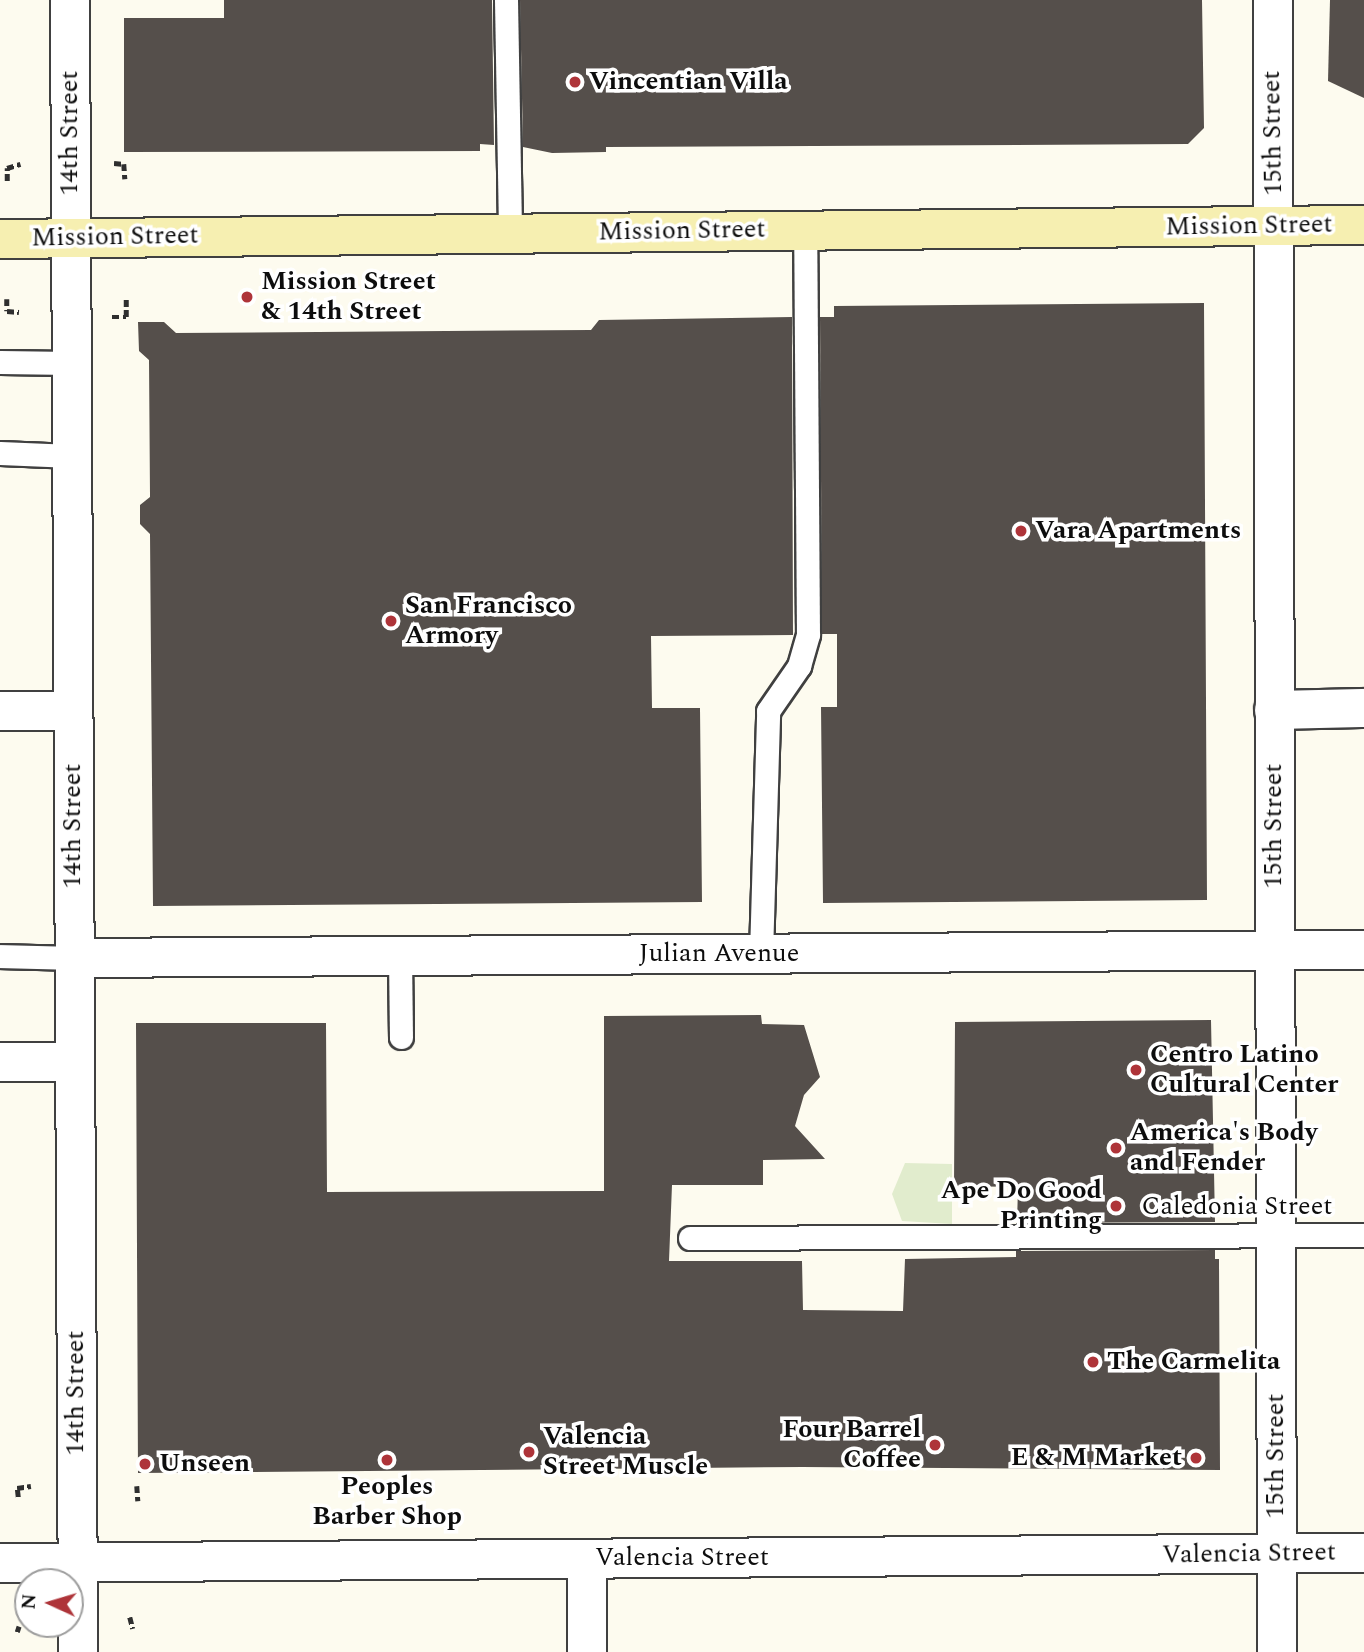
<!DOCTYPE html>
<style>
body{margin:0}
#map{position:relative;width:1364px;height:1652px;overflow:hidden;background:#fdfbef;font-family:Spectral,serif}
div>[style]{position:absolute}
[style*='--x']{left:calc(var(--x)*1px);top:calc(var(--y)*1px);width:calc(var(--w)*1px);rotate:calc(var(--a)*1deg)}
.pitch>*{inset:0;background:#e1eccd}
.building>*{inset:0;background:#554f4b}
.path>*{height:4.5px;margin-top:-2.25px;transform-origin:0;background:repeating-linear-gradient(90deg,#2f2f2f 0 7px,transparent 0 10.5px)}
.roads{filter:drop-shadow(2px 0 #404040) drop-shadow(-2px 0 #404040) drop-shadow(0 2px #404040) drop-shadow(0 -2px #404040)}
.service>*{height:23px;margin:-11.5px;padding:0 11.5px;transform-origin:11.5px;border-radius:11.5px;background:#fff}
.minor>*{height:38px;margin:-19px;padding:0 19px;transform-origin:19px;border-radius:19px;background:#fff}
.tertiary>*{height:38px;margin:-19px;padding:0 19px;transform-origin:19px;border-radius:19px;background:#fff}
.secondary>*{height:38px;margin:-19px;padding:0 19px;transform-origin:19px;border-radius:19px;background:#f6efb1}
.dots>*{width:19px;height:19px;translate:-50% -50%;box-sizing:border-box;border:4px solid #fff;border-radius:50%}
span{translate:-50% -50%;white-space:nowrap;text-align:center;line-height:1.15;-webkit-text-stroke:7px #fff;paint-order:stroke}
.poi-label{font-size:26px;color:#0d0d0d;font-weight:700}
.left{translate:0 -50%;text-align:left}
.right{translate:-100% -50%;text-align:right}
.street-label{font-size:26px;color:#0d0d0d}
.north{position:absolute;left:14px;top:1568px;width:70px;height:70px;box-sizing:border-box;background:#fff;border:2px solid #9e9e9e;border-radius:50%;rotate:274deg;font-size:19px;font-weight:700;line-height:28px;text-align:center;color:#0d0d0d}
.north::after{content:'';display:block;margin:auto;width:24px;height:32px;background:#ae3439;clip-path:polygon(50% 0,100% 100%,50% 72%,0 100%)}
</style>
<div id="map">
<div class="pitch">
<div style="clip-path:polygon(905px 1163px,952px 1164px,952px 1224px,902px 1221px,892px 1194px)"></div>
</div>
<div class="building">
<div style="clip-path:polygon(224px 0,492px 0,494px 145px,480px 144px,480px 151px,124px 152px,124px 18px,224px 18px)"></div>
<div style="clip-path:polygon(520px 0,1202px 0,1204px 128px,1188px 144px,606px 147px,606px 152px,552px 153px,523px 147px)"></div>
<div style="clip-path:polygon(1330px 0,1364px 0,1364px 98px,1328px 81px)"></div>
<div style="clip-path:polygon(1204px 303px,1207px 900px,823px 903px,821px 707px,837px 707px,837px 634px,822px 634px,820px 317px,834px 317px,834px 306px)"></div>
<div style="clip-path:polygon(792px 317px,793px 635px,651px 636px,652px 708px,700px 708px,702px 902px,153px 906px,150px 534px,140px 524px,140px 505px,150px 497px,149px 360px,139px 351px,138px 322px,164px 322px,176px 333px,591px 330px,599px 320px)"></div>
<div style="clip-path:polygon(761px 1015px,762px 1024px,804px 1025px,820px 1077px,804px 1095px,795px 1126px,825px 1159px,763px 1160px,763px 1185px,672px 1185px,669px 1261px,802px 1261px,803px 1310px,903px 1311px,905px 1259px,1016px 1257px,1016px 1251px,1215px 1250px,1215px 1259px,1219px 1259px,1220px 1470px,802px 1467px,138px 1473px,136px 1023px,326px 1023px,327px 1192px,604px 1191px,604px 1016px)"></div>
<div style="clip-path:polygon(1211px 1020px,1215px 1222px,1017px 1223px,1018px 1187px,954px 1186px,955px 1022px)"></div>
</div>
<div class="path">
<div style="--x:114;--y:163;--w:10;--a:6"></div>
<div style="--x:124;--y:164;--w:15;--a:86"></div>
<div style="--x:7;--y:181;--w:13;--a:-90"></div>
<div style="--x:7;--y:168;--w:14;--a:-17"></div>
<div style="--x:7;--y:299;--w:12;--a:90"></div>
<div style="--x:7;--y:311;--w:12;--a:5"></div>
<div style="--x:112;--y:317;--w:14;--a:0"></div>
<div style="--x:126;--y:317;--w:20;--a:-90"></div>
<div style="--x:137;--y:1486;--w:15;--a:86"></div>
<div style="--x:18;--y:1497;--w:9;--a:-96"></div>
<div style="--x:17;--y:1488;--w:14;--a:-8"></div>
<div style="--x:130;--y:1617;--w:12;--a:76"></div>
<div style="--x:17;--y:1632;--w:6;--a:-72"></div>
</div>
<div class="roads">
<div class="service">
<div style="--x:506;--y:0;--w:233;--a:89"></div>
<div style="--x:0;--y:362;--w:71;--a:0.8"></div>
<div style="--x:0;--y:453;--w:72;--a:2.4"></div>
<div style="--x:761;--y:954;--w:243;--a:-88.3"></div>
<div style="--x:768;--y:711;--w:55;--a:-55.4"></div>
<div style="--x:799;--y:666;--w:33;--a:-74"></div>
<div style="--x:808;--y:634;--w:404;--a:-90.4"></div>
<div style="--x:0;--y:956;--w:74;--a:1.5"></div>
<div style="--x:400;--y:956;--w:81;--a:89.3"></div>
<div style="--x:690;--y:1238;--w:674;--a:-0.26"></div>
</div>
<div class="minor">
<div style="--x:70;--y:0;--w:1652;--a:89.72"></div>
<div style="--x:1273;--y:0;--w:1652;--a:89.86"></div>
<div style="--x:1274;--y:710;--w:90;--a:-1.3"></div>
<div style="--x:0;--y:711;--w:73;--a:0"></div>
<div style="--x:74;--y:958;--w:1290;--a:-0.36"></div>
<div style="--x:0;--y:1062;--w:74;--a:0"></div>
<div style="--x:587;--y:1559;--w:93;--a:90"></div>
</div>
<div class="tertiary">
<div style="--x:0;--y:1563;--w:1364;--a:-0.42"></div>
</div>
<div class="secondary">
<div style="--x:0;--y:239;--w:1364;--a:-0.59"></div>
</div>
</div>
<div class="dots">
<div style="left:575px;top:82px;background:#ae3439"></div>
<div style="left:247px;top:297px;background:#ae3439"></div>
<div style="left:1021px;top:531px;background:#ae3439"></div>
<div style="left:391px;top:621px;background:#ae3439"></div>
<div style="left:1136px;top:1070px;background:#ae3439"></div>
<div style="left:1116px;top:1148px;background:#ae3439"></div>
<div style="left:1116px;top:1206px;background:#ae3439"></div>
<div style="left:1093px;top:1362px;background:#ae3439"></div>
<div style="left:935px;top:1445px;background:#ae3439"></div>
<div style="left:529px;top:1452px;background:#ae3439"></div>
<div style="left:1196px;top:1458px;background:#ae3439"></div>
<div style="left:387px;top:1460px;background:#ae3439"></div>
<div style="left:145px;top:1464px;background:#ae3439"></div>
</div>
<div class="poi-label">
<span class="left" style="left:589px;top:82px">Vincentian Villa</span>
<span class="left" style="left:261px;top:297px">Mission Street<br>&amp; 14th Street</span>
<span class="left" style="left:1035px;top:531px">Vara Apartments</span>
<span class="left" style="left:405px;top:621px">San Francisco<br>Armory</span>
<span class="left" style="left:1150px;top:1070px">Centro Latino<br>Cultural Center</span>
<span class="left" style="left:1130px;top:1148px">America's Body<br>and Fender</span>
<span class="right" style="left:1102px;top:1206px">Ape Do Good<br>Printing</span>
<span class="left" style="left:1107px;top:1362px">The Carmelita</span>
<span class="right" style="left:921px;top:1445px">Four Barrel<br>Coffee</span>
<span class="left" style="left:543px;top:1452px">Valencia<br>Street Muscle</span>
<span class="right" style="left:1182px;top:1458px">E &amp; M Market</span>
<span class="left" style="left:159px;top:1464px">Unseen</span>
<span style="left:387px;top:1502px">Peoples<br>Barber Shop</span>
</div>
<div class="street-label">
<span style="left:70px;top:133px;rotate:-90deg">14th Street</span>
<span style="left:1273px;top:133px;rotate:-91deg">15th Street</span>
<span style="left:1249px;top:226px;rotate:-1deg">Mission Street</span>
<span style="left:682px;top:231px;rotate:-1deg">Mission Street</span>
<span style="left:115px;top:237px;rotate:-1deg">Mission Street</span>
<span style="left:73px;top:826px;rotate:-90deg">14th Street</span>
<span style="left:1274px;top:826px;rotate:-90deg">15th Street</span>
<span style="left:719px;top:954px">Julian Avenue</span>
<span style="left:1237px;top:1207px">Caledonia Street</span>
<span style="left:76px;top:1393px;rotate:-90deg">14th Street</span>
<span style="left:1276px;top:1456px;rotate:-90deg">15th Street</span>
<span style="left:1249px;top:1554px;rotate:-1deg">Valencia Street</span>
<span style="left:682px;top:1558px">Valencia Street</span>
</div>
<div class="north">N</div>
</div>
